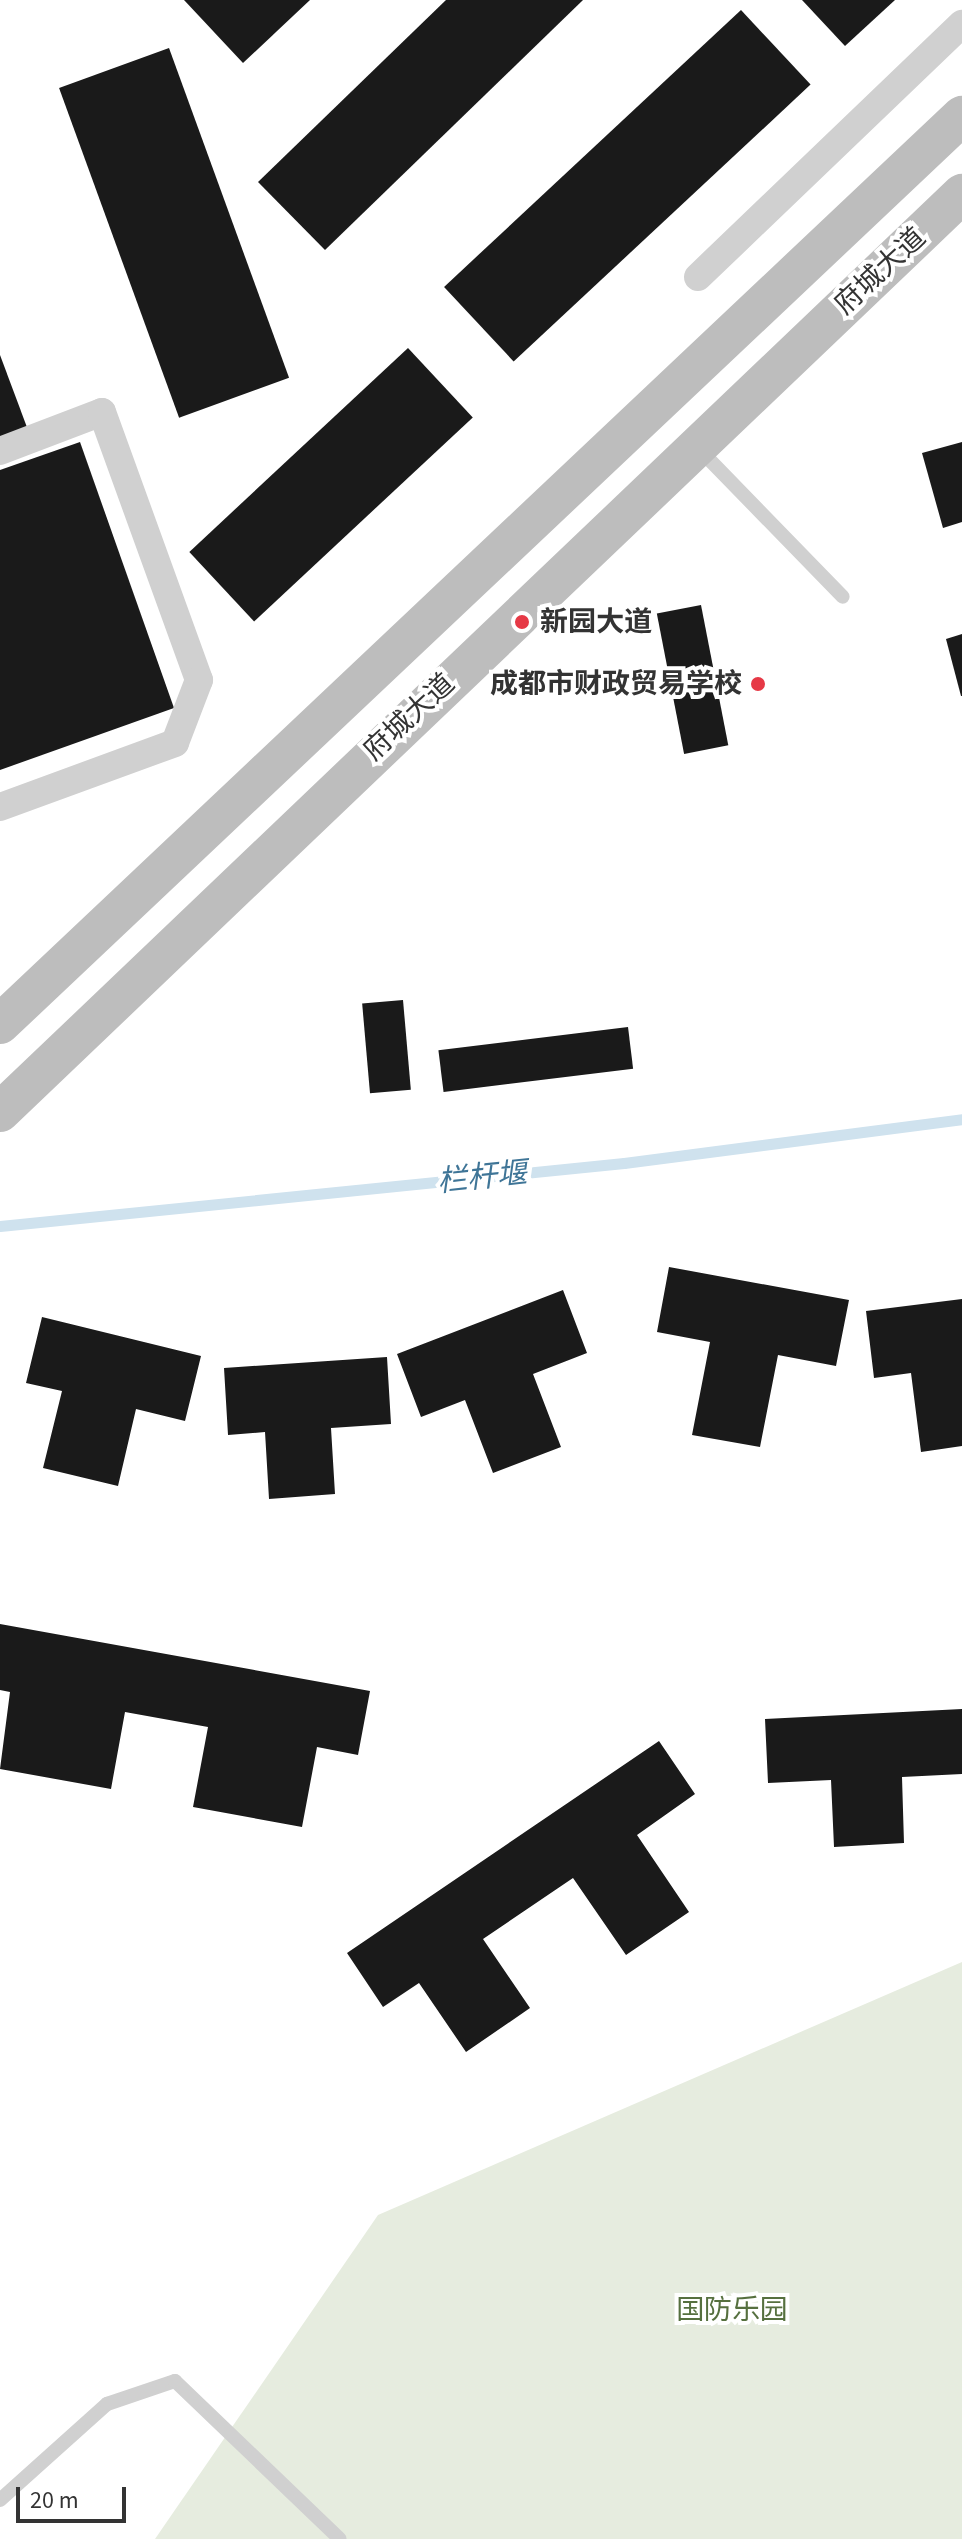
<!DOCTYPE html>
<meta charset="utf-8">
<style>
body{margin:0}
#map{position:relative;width:962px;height:2539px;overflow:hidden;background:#fff;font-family:"Source Sans 3","Noto Sans SC",sans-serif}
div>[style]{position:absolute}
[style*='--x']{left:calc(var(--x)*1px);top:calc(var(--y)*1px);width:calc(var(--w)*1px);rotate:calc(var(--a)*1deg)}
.green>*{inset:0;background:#e6ecdf}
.stream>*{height:11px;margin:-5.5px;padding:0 5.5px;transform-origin:5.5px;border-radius:5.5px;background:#cfe2ee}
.building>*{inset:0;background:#1a1a1a;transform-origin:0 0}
.service>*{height:14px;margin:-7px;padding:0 7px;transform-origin:7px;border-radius:7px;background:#d0d0d0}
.minor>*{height:28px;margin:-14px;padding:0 14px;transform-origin:14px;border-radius:14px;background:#d0d0d0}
.secondary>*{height:40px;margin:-20px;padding:0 20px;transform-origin:20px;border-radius:20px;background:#bdbdbd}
.dots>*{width:22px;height:22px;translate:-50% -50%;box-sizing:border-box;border:4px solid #fff;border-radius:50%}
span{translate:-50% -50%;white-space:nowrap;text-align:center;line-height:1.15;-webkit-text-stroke:8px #fff;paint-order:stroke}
.street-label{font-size:28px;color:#333}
.poi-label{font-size:28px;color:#333;font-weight:700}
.left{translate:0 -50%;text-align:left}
.right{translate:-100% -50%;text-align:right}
.park-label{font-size:28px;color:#56703f}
.water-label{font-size:30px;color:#3f7597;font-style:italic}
.scale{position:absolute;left:16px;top:2487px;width:110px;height:36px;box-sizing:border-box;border:4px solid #333;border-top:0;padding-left:10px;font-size:24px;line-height:28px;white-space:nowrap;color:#333;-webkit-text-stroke:6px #fff;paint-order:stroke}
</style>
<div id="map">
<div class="green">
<div style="clip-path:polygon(962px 1962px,962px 2539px,155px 2539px,378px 2215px)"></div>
</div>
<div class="stream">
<div style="--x:0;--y:1226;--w:627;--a:-5.77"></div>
<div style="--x:624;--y:1163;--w:341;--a:-7.4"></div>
</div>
<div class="building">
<div style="clip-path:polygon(184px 0,310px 0,243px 63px)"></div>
<div style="clip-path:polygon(446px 0,583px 0,325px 250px,258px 182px)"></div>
<div style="clip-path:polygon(802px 0,895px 0,845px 46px)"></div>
<div style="left:741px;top:10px;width:102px;height:406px;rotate:47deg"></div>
<div style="left:169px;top:48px;width:351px;height:117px;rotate:70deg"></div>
<div style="left:408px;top:348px;width:95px;height:299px;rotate:47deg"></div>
<div style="clip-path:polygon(0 355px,28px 430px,0 441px)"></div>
<div style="clip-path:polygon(80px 442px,174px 708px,0 770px,0 470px)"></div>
<div style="clip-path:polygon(962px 442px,962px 522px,943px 528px,922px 453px)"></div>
<div style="left:701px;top:605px;width:143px;height:45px;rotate:79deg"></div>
<div style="clip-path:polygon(962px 634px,962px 696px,961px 696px,946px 639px)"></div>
<div style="left:403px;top:1000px;width:90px;height:41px;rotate:85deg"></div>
<div style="left:628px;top:1027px;width:42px;height:191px;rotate:83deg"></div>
<div style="clip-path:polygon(669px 1267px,849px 1300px,836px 1366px,778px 1355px,760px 1447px,692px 1435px,710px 1342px,657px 1332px)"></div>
<div style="clip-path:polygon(563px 1290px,587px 1353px,533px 1374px,561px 1447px,493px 1473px,465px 1400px,421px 1417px,397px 1354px)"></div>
<div style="clip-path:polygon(962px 1299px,962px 1446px,921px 1452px,911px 1373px,874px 1378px,866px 1311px)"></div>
<div style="clip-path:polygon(42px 1317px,201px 1356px,185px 1421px,136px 1409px,118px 1486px,43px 1468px,62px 1391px,26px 1383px)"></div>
<div style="clip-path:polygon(387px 1357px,391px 1424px,331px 1428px,335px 1494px,269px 1499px,265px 1432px,228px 1435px,224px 1368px)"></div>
<div style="clip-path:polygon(0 1624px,370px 1691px,358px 1755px,317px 1747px,302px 1827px,193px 1807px,208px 1727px,125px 1712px,111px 1789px,0 1769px,10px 1692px,0 1690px)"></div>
<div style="clip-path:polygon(962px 1709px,962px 1774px,902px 1777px,904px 1843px,834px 1847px,831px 1780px,768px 1783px,765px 1719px)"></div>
<div style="clip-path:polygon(659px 1741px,695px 1794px,637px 1835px,689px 1912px,626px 1955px,573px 1878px,483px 1939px,530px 2008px,466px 2052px,419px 1983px,383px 2007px,347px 1953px)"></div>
</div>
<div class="service">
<div style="--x:699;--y:449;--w:206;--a:45.8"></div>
<div style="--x:0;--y:2500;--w:144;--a:-41.9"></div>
<div style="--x:107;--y:2404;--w:72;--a:-18.7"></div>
<div style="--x:175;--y:2381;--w:228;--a:43.8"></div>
</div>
<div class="minor">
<div style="--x:698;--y:277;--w:366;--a:-43.8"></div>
<div style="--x:0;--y:451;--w:109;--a:-20.9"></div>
<div style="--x:102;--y:412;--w:285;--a:70.1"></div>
<div style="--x:199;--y:680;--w:67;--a:110.9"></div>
<div style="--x:175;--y:743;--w:186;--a:159.9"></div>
</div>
<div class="secondary">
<div style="--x:0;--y:1024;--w:1323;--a:-43.35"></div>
<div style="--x:0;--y:1112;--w:1330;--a:-43.66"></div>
</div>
<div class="dots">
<div style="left:522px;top:622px;background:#e63946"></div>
<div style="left:758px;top:684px;background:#e63946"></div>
</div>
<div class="street-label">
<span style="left:880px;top:271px;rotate:-43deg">府城大道</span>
<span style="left:409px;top:717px;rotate:-43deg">府城大道</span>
</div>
<div class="poi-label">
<span class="left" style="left:540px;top:622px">新园大道</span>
<span class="right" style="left:742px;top:684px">成都市财政贸易学校</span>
</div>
<div class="park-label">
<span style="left:732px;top:2310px">国防乐园</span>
</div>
<div class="water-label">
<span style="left:482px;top:1178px;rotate:-6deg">栏杆堰</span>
</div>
<div class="scale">20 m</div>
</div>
